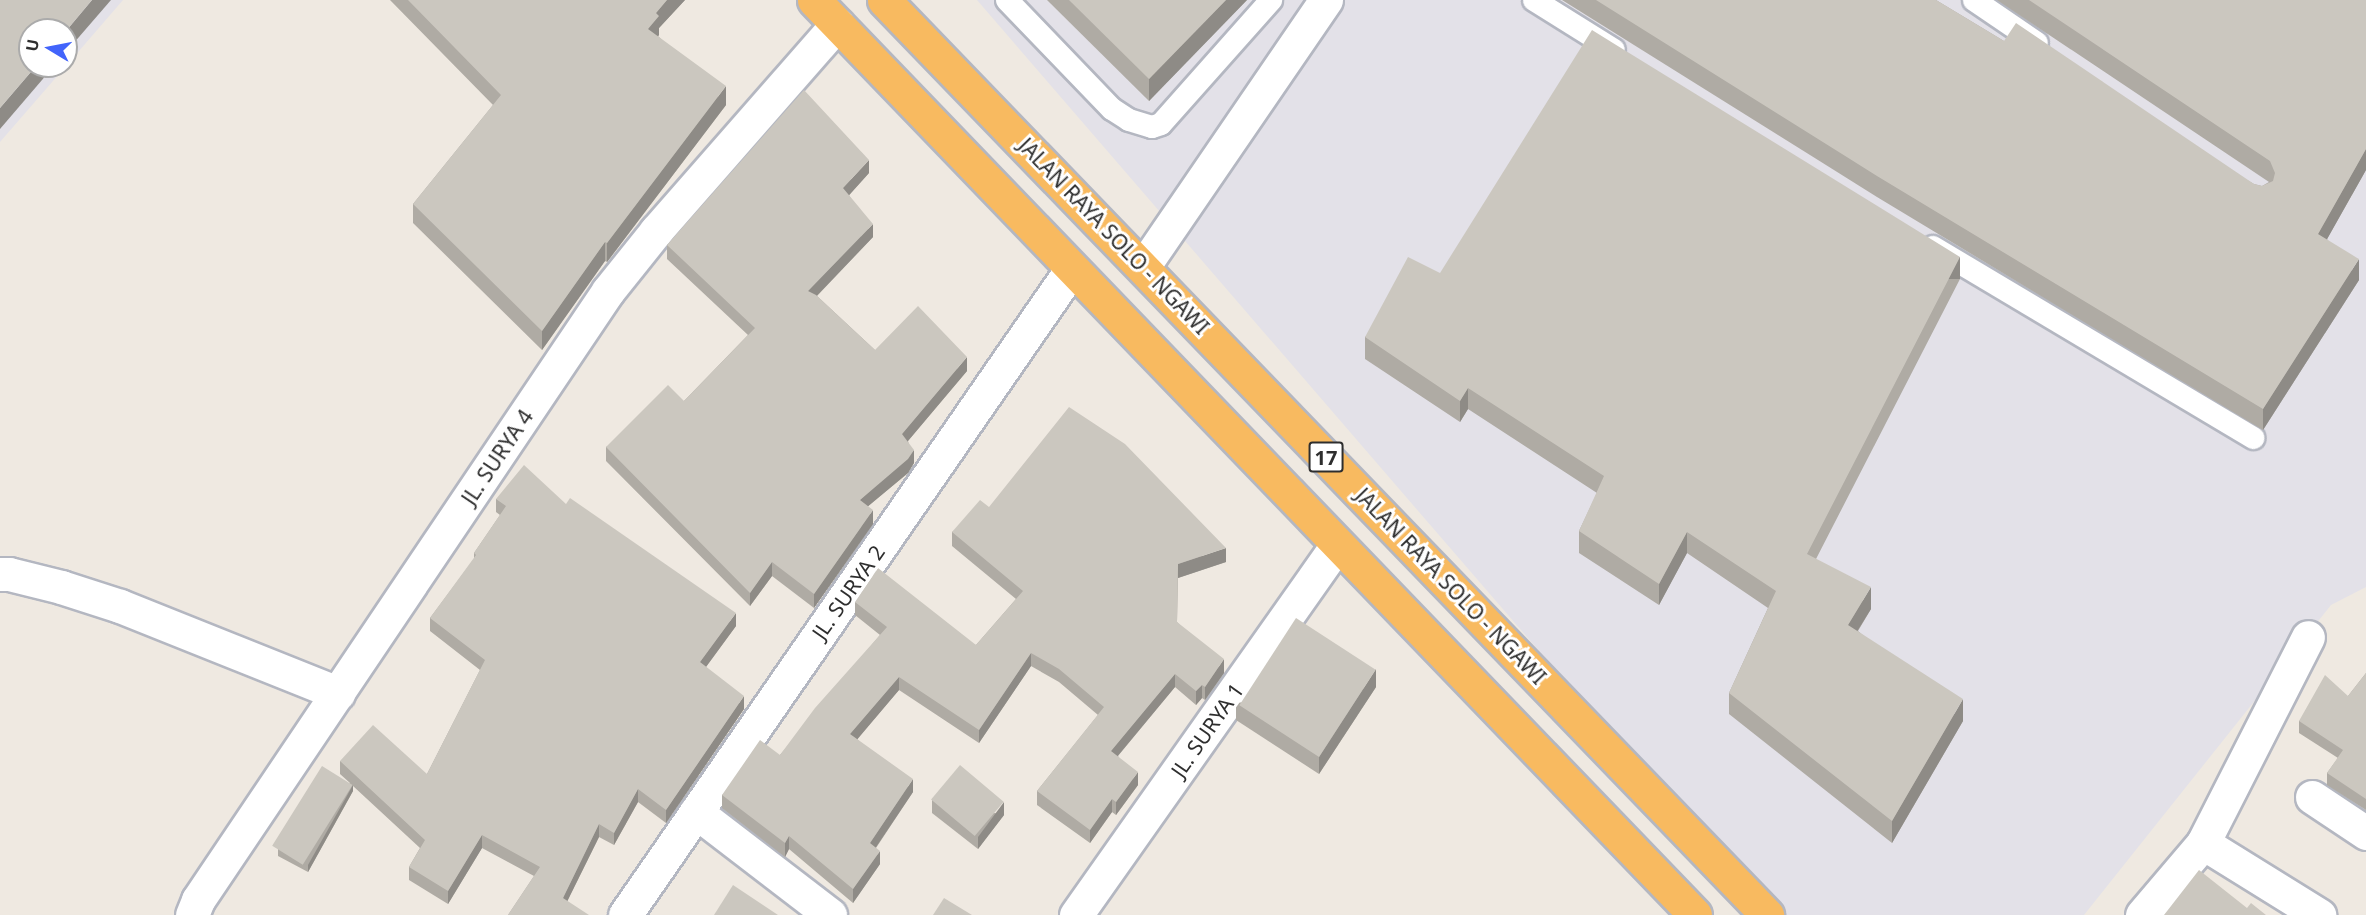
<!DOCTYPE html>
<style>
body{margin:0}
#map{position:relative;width:2366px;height:915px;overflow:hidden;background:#efe9e1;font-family:"Noto Sans",sans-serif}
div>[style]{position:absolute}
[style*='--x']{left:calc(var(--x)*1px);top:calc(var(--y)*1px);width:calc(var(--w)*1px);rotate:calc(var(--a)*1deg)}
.industrial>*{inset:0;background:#e3e1e8}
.roads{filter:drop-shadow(2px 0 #b4b7c1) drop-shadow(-2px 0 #b4b7c1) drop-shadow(0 2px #b4b7c1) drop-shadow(0 -2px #b4b7c1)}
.service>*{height:22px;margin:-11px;padding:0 11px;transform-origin:11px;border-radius:11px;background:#fff}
.minor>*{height:33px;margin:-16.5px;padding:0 16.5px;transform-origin:16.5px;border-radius:16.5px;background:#fff}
.trunk>*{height:33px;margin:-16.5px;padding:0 16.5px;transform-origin:16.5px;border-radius:16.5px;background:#f8ba60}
.wall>*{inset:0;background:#afaba4}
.shaded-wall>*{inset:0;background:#8e8b86;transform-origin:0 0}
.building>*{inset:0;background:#cbc7bf;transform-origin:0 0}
span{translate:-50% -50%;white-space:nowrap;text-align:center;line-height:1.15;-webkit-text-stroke:6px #fff;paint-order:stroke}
.shield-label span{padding:2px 4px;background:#fff;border:2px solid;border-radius:4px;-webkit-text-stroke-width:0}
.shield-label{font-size:20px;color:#2e2e2e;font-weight:700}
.street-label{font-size:21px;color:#2e2e2e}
.north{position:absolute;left:18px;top:18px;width:60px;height:60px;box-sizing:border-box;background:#fff;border:2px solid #ababab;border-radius:50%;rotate:280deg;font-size:16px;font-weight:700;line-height:24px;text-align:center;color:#2e2e2e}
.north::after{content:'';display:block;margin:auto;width:21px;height:27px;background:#4264fb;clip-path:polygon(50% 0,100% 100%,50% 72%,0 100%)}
</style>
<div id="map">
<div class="industrial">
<div style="clip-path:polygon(0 0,123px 0,66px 66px,66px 30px,30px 30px,30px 66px,66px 66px,0 142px)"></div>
<div style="clip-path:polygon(977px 0,2366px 0,2366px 587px,2331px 605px,2084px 915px,1767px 915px)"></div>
</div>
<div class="roads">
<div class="service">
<div style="--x:1007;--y:0;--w:151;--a:46.1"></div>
<div style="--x:1112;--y:109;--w:20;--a:33"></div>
<div style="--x:1129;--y:120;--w:24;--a:17"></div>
<div style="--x:1152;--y:127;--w:9;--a:-18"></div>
<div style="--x:1161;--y:124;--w:166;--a:-48.4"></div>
<div style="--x:1534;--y:0;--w:94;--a:32"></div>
<div style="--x:1974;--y:0;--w:76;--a:34.3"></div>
<div style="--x:1933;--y:247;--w:373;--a:30.8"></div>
</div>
<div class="minor">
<div style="--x:1143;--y:267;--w:324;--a:-55.6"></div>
<div style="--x:0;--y:574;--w:9;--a:0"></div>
<div style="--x:9;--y:574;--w:54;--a:14"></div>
<div style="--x:61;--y:587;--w:62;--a:17.9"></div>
<div style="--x:120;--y:606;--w:235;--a:21.8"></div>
<div style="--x:2312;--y:797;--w:65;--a:33.7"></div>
<div style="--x:696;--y:812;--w:169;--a:37.5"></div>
<div style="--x:2203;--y:843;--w:137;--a:31.8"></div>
<div style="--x:192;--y:915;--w:16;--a:-68"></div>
<div style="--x:198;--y:900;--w:734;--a:-56.05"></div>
<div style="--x:608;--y:291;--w:77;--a:-51.3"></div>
<div style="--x:656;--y:231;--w:275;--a:-48.8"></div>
<div style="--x:625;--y:915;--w:784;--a:-55.34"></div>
<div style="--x:1076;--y:915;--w:453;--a:-54.8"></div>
<div style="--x:2142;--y:915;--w:94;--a:-49.7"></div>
<div style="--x:2203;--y:843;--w:231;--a:-63"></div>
</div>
<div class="trunk">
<div style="--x:814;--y:0;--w:1270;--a:46.08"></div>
<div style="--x:884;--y:0;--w:1272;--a:46.02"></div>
</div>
</div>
<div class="wall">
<div style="clip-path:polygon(390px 0,685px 0,659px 28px,659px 35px,658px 36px,726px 105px,607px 262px,605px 261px,542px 350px,413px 223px,413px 204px,493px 105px)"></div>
<div style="clip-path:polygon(1047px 0,1247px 0,1149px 101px)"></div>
<div style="clip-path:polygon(1562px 0,1936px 0,2004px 41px,2254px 184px,2262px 186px,2269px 182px,1997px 0,2366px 0,2366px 170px,2327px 239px,2359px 280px,2263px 430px,1877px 197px)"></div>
<div style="clip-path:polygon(869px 173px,849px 195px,873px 237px,817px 296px,875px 350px,967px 371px,908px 441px,914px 463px,908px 473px,868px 506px,873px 524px,814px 608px,772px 576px,750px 606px,606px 461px,606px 447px,684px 401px,748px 335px,667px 259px,667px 245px)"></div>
<div style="clip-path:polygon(1440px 273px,1960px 279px,1816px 559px,1871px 609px,1858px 631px,1963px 721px,1892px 843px,1729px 714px,1729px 693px,1768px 608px,1687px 553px,1659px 605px,1579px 553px,1579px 531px,1597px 493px,1468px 409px,1460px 422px,1365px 359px,1365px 337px)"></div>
<div style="clip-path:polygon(496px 499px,566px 504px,736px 626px,706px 667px,744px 709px,666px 823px,638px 802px,614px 845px,599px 837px,567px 901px,508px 915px,534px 876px,482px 848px,448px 904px,409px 880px,409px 867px,420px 848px,353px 786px,353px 791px,308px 872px,278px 856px,278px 849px,350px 783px,340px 774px,340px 761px,427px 774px,480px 670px,430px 631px,430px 618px,474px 559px,474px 553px,500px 515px,496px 512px)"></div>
<div style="clip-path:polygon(989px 507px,1226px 562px,1178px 578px,1177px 622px,1224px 673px,1205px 700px,1202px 698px,1196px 705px,1175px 687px,1118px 756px,1138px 785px,1116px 815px,1112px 812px,1090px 843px,1037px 805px,1037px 791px,1098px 715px,1059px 682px,1031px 666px,979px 743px,899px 690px,857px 739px,913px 792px,876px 848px,880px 864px,853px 903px,789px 849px,785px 857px,722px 808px,722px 795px,780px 755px,880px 635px,855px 615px,855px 602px,976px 645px,1016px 599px,952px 546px,952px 532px)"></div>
<div style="clip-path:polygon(2366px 673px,2366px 810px,2327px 785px,2327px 773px,2338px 758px,2299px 733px,2299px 721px,2348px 696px)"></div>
<div style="clip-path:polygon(1376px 687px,1319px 774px,1236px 720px,1236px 703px)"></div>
<div style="clip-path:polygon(932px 800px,1004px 815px,978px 849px,932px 813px)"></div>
</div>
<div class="shaded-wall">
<div style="clip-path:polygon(92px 0,111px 0,66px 52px,66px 31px)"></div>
<div style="clip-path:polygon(667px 0,685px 0,659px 28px,659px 35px,648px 48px,648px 29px,656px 13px)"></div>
<div style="clip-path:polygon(1226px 0,1247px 0,1149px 101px,1149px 79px)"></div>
<div style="clip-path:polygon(36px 66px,54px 66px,0 129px,0 108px)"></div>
<div style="clip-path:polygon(726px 86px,726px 105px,607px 262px,607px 243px)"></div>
<div style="clip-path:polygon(2366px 149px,2366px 170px,2318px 255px,2318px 234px)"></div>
<div style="clip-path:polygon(869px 160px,869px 173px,843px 202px,843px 188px)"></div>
<div style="clip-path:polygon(873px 224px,873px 237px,808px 305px,808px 291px)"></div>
<div style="clip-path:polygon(605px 242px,605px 261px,542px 350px,542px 331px)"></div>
<div style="left:1960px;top:257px;width:22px;height:334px;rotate:90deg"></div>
<div style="clip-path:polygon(2359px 259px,2359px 280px,2263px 430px,2263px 409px)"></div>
<div style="clip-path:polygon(967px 357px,967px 371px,902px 448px,902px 434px)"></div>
<div style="clip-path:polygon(1468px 388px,1468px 409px,1460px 422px,1460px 401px)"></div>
<div style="clip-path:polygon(914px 450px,914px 463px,908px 473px,860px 513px,860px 500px)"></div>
<div style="clip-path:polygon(873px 510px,873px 524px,814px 608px,814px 594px)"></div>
<div style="clip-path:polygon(1687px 532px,1687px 553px,1659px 605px,1659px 584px)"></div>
<div style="clip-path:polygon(1226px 548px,1226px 562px,1178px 578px,1178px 564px)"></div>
<div style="clip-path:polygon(772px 562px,772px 576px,750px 606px,750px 593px)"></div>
<div style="clip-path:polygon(1871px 587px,1871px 609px,1848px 646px,1848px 625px)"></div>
<div style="clip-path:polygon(736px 613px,736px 626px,700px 675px,700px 662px)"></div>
<div style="clip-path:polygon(1031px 653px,1031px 666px,979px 743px,979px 730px)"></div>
<div style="clip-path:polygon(1224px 659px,1224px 673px,1205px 700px,1205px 687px)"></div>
<div style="clip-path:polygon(1376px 669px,1376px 687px,1319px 774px,1319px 757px)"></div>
<div style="clip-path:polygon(1175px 674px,1175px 687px,1111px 764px,1111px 751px)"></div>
<div style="clip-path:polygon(899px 677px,899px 690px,850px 748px,850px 734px)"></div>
<div style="clip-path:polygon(1202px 685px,1202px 698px,1196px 705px,1196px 691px)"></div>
<div style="clip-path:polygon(744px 696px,744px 709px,666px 823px,666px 810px)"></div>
<div style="clip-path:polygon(1963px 699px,1963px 721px,1892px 843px,1892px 821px)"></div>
<div style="clip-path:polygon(1138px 772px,1138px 785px,1116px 815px,1116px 802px)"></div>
<div style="clip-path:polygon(913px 779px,913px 792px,870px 856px,870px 843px)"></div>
<div style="clip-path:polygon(353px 785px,353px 791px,308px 872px,308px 865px)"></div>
<div style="clip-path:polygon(638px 789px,638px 802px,614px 845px,614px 833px)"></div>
<div style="clip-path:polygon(1112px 799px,1112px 812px,1090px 843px,1090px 830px)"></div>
<div style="clip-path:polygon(1004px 802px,1004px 815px,978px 849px,978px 837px)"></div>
<div style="clip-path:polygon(599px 824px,599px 837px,563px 910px,563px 898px)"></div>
<div style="clip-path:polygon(482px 835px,482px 848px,448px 904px,448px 891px)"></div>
<div style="clip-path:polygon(789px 836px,789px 849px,785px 857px,785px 843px)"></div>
<div style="clip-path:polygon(880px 851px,880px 864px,853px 903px,853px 889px)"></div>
</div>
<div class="building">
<div style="clip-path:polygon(0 0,92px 0,66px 31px,66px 30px,30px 30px,30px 66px,36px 66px,0 108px)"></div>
<div style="clip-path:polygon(408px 0,667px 0,656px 13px,659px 16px,648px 29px,726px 86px,607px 243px,605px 242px,542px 331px,413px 204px,501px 95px)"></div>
<div style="clip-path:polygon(1069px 0,1226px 0,1149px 79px)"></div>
<div style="clip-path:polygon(1596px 0,1936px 0,2004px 41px,2016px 23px,2254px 184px,2262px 186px,2273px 181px,2275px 173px,2270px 161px,2029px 0,2366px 0,2366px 149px,2318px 234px,2359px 259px,2263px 409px,1877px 176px)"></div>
<div style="clip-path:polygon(1592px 30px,1960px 257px,1807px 554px,1871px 587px,1848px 625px,1963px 699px,1892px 821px,1729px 693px,1776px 591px,1687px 532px,1659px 584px,1579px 531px,1604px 476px,1468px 388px,1460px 401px,1365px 337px,1408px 257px,1440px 273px)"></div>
<div style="clip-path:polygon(804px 90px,869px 160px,843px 188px,873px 224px,808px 291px,816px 295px,875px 350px,918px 306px,967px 357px,902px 434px,914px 450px,908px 459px,860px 500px,873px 510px,814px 594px,772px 562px,750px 593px,606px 447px,668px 385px,684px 401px,755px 328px,667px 245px)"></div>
<div style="clip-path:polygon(1069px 407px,1125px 444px,1226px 548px,1178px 564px,1177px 622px,1224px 659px,1205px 687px,1202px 685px,1196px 691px,1175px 674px,1111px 751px,1138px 772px,1116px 802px,1112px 799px,1090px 830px,1037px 791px,1104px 707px,1059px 669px,1031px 653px,979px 730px,899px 677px,850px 734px,913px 779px,870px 843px,880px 851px,853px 889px,789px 836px,785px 843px,722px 795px,760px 740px,780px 755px,815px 708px,887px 627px,855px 602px,878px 568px,976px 645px,1023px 591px,952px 532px,980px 500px,989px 507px)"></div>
<div style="clip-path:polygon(524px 465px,566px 504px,570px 498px,736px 613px,700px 662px,744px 696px,666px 810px,638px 789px,614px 833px,599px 824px,563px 898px,589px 915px,508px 915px,540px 867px,482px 835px,448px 891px,409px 867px,425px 840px,340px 761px,373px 725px,427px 774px,485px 660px,430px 618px,476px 555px,474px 553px,506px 506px,496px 499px)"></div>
<div style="left:1296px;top:618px;width:95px;height:104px;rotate:33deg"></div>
<div style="clip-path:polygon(2366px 673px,2366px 799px,2327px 773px,2343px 750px,2299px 721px,2325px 675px,2348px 696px)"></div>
<div style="left:960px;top:765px;width:57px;height:45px;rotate:40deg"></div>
<div style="left:322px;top:766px;width:36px;height:94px;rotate:32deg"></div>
<div style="clip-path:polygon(2199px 870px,2247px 908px,2251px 903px,2266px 915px,2164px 915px)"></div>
<div style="clip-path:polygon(733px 885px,778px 915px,714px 915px)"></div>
<div style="clip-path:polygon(944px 898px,972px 915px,933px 915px)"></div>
</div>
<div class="shield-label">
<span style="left:1326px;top:457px">17</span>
</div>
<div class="street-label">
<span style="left:1114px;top:236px;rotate:46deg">JALAN RAYA SOLO - NGAWI</span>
<span style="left:497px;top:457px;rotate:-56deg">JL. SURYA 4</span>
<span style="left:1451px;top:586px;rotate:46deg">JALAN RAYA SOLO - NGAWI</span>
<span style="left:848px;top:592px;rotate:-55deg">JL. SURYA 2</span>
<span style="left:1207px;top:730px;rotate:-55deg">JL. SURYA 1</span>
</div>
<div class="north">U</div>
</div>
